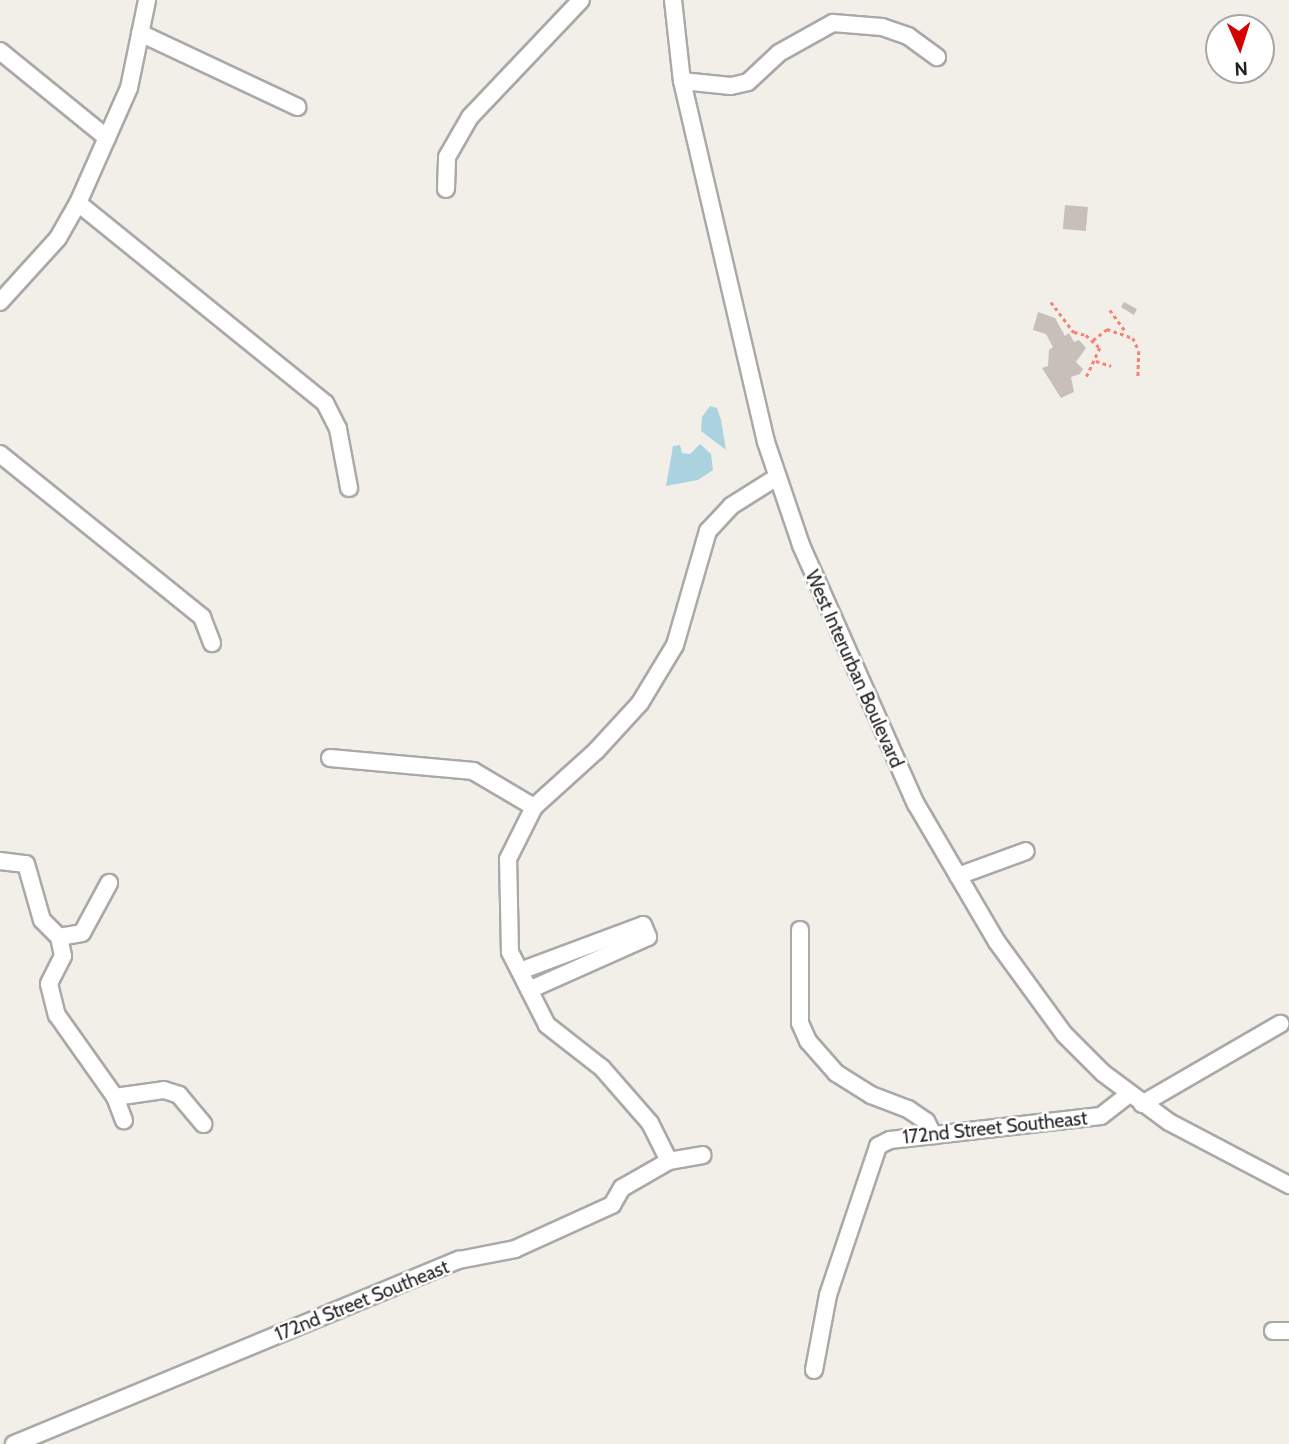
<!DOCTYPE html>
<style>
body{margin:0}
#map{position:relative;width:1289px;height:1444px;overflow:hidden;background:#f2efe9;font-family:Cabin,sans-serif}
div>[style]{position:absolute}
[style*='--x']{left:calc(var(--x)*1px);top:calc(var(--y)*1px);width:calc(var(--w)*1px);rotate:calc(var(--a)*1deg)}
.water>*{inset:0;background:#aad3df}
.building>*{inset:0;background:#c7bfb8;transform-origin:0 0}
.path>*{height:2.5px;margin-top:-1.25px;transform-origin:0;background:repeating-linear-gradient(90deg,#fa8072 0 3.5px,transparent 0 7px)}
.roads{filter:drop-shadow(2px 0 #a9a9a9) drop-shadow(-2px 0 #a9a9a9) drop-shadow(0 2px #a9a9a9) drop-shadow(0 -2px #a9a9a9)}
.minor>*{height:16px;margin:-8px;padding:0 8px;transform-origin:8px;border-radius:8px;background:#fff}
span{translate:-50% -50%;white-space:nowrap;text-align:center;line-height:1.15;-webkit-text-stroke:5px #fff;paint-order:stroke}
.street-label{font-size:19px;color:#222}
.north{position:absolute;left:1205px;top:14px;width:70px;height:70px;box-sizing:border-box;background:#fff;border:2px solid #a7a7a7;border-radius:50%;rotate:177deg;font-size:19px;font-weight:700;line-height:28px;text-align:center;color:#222}
.north::after{content:'';display:block;margin:auto;width:24px;height:32px;background:#d40000;clip-path:polygon(50% 0,100% 100%,50% 72%,0 100%)}
</style>
<div id="map">
<div class="water">
<div style="clip-path:polygon(710px 406px,717px 408px,721px 420px,726px 450px,701px 431px,702px 417px)"></div>
<div style="clip-path:polygon(700px 444px,711px 454px,713px 470px,698px 480px,666px 486px,673px 446px,680px 445px,682px 453px,690px 454px)"></div>
</div>
<div class="building">
<div style="left:1065px;top:205px;width:23px;height:24px;rotate:5deg"></div>
<div style="clip-path:polygon(1124px 302px,1137px 309px,1134px 315px,1121px 307px)"></div>
<div style="clip-path:polygon(1038px 312px,1055px 318px,1065px 336px,1069px 333px,1074px 342px,1079px 340px,1086px 348px,1076px 362px,1083px 369px,1080px 374px,1071px 377px,1074px 392px,1061px 398px,1042px 368px,1048px 366px,1049px 350px,1053px 347px,1046px 334px,1033px 330px)"></div>
</div>
<div class="path">
<div style="--x:1051;--y:302;--w:38;--a:53"></div>
<div style="--x:1074;--y:332;--w:12;--a:14"></div>
<div style="--x:1086;--y:335;--w:19;--a:43"></div>
<div style="--x:1100;--y:348;--w:33;--a:115"></div>
<div style="--x:1110;--y:310;--w:27;--a:54"></div>
<div style="--x:1093;--y:340;--w:18;--a:-38"></div>
<div style="--x:1107;--y:329;--w:28;--a:19"></div>
<div style="--x:1133;--y:338;--w:14;--a:65"></div>
<div style="--x:1139;--y:351;--w:26;--a:92"></div>
<div style="--x:1096;--y:361;--w:16;--a:18"></div>
</div>
<div class="roads">
<div class="minor">
<div style="--x:673;--y:0;--w:81;--a:83.7"></div>
<div style="--x:682;--y:81;--w:371;--a:76.9"></div>
<div style="--x:766;--y:442;--w:109;--a:71.2"></div>
<div style="--x:801;--y:545;--w:283;--a:66.1"></div>
<div style="--x:916;--y:804;--w:160;--a:59.6"></div>
<div style="--x:997;--y:942;--w:114;--a:53.9"></div>
<div style="--x:1064;--y:1034;--w:55;--a:45"></div>
<div style="--x:1103;--y:1073;--w:82;--a:36.6"></div>
<div style="--x:1169;--y:1122;--w:136;--a:27.7"></div>
<div style="--x:140;--y:33;--w:174;--a:25.2"></div>
<div style="--x:0;--y:51;--w:138;--a:39.1"></div>
<div style="--x:682;--y:81;--w:49;--a:5.8"></div>
<div style="--x:731;--y:86;--w:17;--a:-13"></div>
<div style="--x:748;--y:82;--w:42;--a:-43.1"></div>
<div style="--x:779;--y:53;--w:62;--a:-29.1"></div>
<div style="--x:833;--y:23;--w:49;--a:4.7"></div>
<div style="--x:882;--y:27;--w:28;--a:19"></div>
<div style="--x:908;--y:36;--w:36;--a:36"></div>
<div style="--x:446;--y:189;--w:32;--a:-88"></div>
<div style="--x:447;--y:157;--w:46;--a:-60.1"></div>
<div style="--x:470;--y:117;--w:161;--a:-46.5"></div>
<div style="--x:78;--y:203;--w:318;--a:39"></div>
<div style="--x:325;--y:403;--w:29;--a:63"></div>
<div style="--x:338;--y:429;--w:60;--a:79.4"></div>
<div style="--x:0;--y:302;--w:86;--a:-47.8"></div>
<div style="--x:58;--y:238;--w:40;--a:-60.3"></div>
<div style="--x:78;--y:203;--w:126;--a:-66.1"></div>
<div style="--x:129;--y:88;--w:90;--a:-78.4"></div>
<div style="--x:0;--y:454;--w:260;--a:38.9"></div>
<div style="--x:202;--y:617;--w:28;--a:69"></div>
<div style="--x:330;--y:758;--w:144;--a:5.2"></div>
<div style="--x:473;--y:771;--w:71;--a:30.5"></div>
<div style="--x:0;--y:861;--w:26;--a:7"></div>
<div style="--x:26;--y:864;--w:58;--a:74.1"></div>
<div style="--x:42;--y:920;--w:24;--a:45"></div>
<div style="--x:59;--y:937;--w:23;--a:-10"></div>
<div style="--x:82;--y:933;--w:57;--a:-61.6"></div>
<div style="--x:958;--y:876;--w:72;--a:-20.2"></div>
<div style="--x:800;--y:930;--w:93;--a:90"></div>
<div style="--x:800;--y:1023;--w:20;--a:66"></div>
<div style="--x:808;--y:1041;--w:43;--a:48.8"></div>
<div style="--x:836;--y:1073;--w:41;--a:32.2"></div>
<div style="--x:871;--y:1095;--w:40;--a:21"></div>
<div style="--x:908;--y:1109;--w:22;--a:34"></div>
<div style="--x:926;--y:1121;--w:16;--a:63"></div>
<div style="--x:59;--y:937;--w:19;--a:78"></div>
<div style="--x:63;--y:956;--w:31;--a:117"></div>
<div style="--x:49;--y:984;--w:32;--a:76"></div>
<div style="--x:57;--y:1015;--w:100;--a:54.7"></div>
<div style="--x:115;--y:1097;--w:25;--a:69"></div>
<div style="--x:520;--y:971;--w:131;--a:-20.5"></div>
<div style="--x:643;--y:925;--w:13;--a:67"></div>
<div style="--x:648;--y:937;--w:130;--a:156"></div>
<div style="--x:115;--y:1097;--w:49;--a:-8.1"></div>
<div style="--x:164;--y:1090;--w:16;--a:18"></div>
<div style="--x:179;--y:1095;--w:38;--a:50"></div>
<div style="--x:1142;--y:1104;--w:160;--a:-30.1"></div>
<div style="--x:669;--y:1161;--w:42;--a:-116.6"></div>
<div style="--x:650;--y:1123;--w:73;--a:-131.1"></div>
<div style="--x:602;--y:1068;--w:70;--a:-142"></div>
<div style="--x:547;--y:1025;--w:82;--a:-116.9"></div>
<div style="--x:510;--y:952;--w:93;--a:-91.2"></div>
<div style="--x:508;--y:859;--w:58;--a:-63.4"></div>
<div style="--x:534;--y:807;--w:84;--a:-42.1"></div>
<div style="--x:596;--y:751;--w:65;--a:-47.5"></div>
<div style="--x:640;--y:703;--w:68;--a:-58.9"></div>
<div style="--x:675;--y:645;--w:119;--a:-73.9"></div>
<div style="--x:708;--y:531;--w:34;--a:-47"></div>
<div style="--x:731;--y:506;--w:54;--a:-32.2"></div>
<div style="--x:1273;--y:1331;--w:16;--a:0"></div>
<div style="--x:814;--y:1370;--w:76;--a:-79.4"></div>
<div style="--x:828;--y:1295;--w:157;--a:-71.4"></div>
<div style="--x:878;--y:1146;--w:13;--a:-27"></div>
<div style="--x:890;--y:1140;--w:212;--a:-6.5"></div>
<div style="--x:1101;--y:1116;--w:36;--a:-38"></div>
<div style="--x:14;--y:1444;--w:482;--a:-22.5"></div>
<div style="--x:459;--y:1260;--w:57;--a:-11.1"></div>
<div style="--x:515;--y:1249;--w:107;--a:-24.4"></div>
<div style="--x:612;--y:1205;--w:20;--a:-60"></div>
<div style="--x:622;--y:1188;--w:54;--a:-29.9"></div>
<div style="--x:669;--y:1161;--w:34;--a:-10"></div>
</div>
</div>
<div class="street-label">
<span style="left:854px;top:669px;rotate:66deg">West Interurban Boulevard</span>
<span style="left:995px;top:1128px;rotate:-6deg">172nd Street Southeast</span>
<span style="left:362px;top:1301px;rotate:-22deg">172nd Street Southeast</span>
</div>
<div class="north">N</div>
</div>
